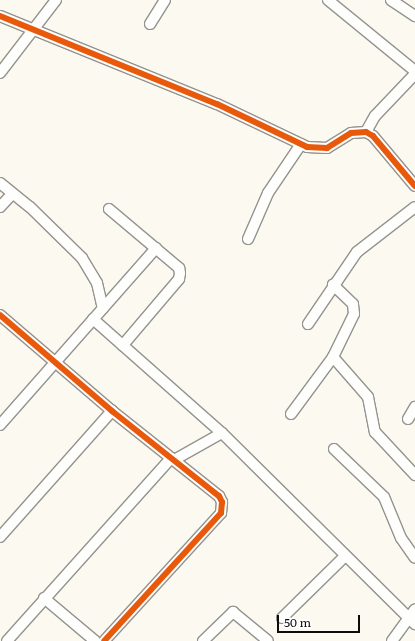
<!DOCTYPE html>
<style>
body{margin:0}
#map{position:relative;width:415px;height:641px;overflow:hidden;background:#fbf9f0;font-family:Literata,serif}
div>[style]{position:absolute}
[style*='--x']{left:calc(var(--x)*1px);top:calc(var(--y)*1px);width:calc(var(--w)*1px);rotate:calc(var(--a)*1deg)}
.roads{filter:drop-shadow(1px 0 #94938f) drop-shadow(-1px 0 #94938f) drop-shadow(0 1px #94938f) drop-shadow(0 -1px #94938f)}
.street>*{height:10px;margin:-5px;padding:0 5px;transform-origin:5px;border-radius:5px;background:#fefefd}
.cycleway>*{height:6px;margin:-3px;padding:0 3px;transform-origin:3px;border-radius:3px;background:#e8590c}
span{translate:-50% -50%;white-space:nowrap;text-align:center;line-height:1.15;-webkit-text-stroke:4px #fff;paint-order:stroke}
.scale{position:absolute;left:277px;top:615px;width:83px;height:18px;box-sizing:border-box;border:2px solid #0c0c0c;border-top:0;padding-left:5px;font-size:12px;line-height:14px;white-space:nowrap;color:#0c0c0c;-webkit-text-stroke:3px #fff;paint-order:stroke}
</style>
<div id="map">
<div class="roads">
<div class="street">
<div style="--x:328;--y:0;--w:112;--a:39.2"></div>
<div style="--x:391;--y:0;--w:29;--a:34"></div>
<div style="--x:0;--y:16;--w:234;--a:22.1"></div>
<div style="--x:217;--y:104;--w:100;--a:25.5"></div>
<div style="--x:307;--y:147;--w:20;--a:3"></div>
<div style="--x:327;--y:148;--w:28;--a:-32"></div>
<div style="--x:351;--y:133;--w:15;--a:-4"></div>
<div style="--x:366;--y:132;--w:8;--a:30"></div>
<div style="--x:373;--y:136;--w:65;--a:50"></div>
<div style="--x:150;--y:24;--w:28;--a:-58"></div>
<div style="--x:0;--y:73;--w:92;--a:-52.5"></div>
<div style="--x:366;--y:132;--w:18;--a:-61"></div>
<div style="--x:375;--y:116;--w:58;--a:-46.4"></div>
<div style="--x:0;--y:183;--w:38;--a:39"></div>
<div style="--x:30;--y:207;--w:73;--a:44.4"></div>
<div style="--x:82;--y:258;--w:29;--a:59"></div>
<div style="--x:97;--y:283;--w:26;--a:77"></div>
<div style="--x:0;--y:207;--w:18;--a:-47"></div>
<div style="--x:109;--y:209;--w:92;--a:40.1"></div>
<div style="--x:179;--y:268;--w:5;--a:79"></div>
<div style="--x:180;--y:273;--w:6;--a:99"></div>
<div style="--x:179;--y:279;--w:87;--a:130.3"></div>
<div style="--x:248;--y:239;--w:50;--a:-66.5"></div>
<div style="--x:268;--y:193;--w:59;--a:-56"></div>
<div style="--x:0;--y:315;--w:148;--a:40.6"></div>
<div style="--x:112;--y:411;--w:137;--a:38.5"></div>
<div style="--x:219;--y:496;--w:7;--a:63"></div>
<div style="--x:222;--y:502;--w:11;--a:95"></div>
<div style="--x:221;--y:513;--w:173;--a:132.4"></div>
<div style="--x:93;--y:319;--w:172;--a:41.5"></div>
<div style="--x:222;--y:433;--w:272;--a:44.7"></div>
<div style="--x:308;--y:324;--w:87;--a:-55.8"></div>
<div style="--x:357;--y:252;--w:73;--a:-37.8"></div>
<div style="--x:333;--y:357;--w:53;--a:48.8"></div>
<div style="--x:368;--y:397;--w:36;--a:79"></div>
<div style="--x:375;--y:432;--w:59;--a:47.1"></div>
<div style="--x:291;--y:414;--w:71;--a:-53.6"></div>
<div style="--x:333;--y:357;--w:48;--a:-64"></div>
<div style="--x:354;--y:314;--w:10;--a:-96"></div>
<div style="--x:353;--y:304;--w:28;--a:-136"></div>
<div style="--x:408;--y:419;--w:14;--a:-60"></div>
<div style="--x:0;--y:425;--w:236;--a:-48.6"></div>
<div style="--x:334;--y:449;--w:69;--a:43.8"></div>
<div style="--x:384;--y:497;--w:44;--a:67.5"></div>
<div style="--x:401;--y:538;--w:24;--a:55"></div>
<div style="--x:174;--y:460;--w:55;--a:-29.4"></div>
<div style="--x:0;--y:537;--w:169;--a:-48.4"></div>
<div style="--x:44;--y:598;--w:67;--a:40.1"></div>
<div style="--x:282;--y:618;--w:88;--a:-44.5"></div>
<div style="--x:7;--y:641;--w:246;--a:-48.1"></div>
<div style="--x:203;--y:641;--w:42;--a:-44"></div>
<div style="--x:233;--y:612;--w:45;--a:39.6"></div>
<div style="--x:392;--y:641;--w:39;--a:-54"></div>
</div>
</div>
<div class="cycleway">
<div style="--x:0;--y:16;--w:234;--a:22.1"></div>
<div style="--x:217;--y:104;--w:100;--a:25.5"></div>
<div style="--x:307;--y:147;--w:20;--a:3"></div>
<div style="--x:327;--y:148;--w:28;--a:-32"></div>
<div style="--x:351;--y:133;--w:15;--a:-4"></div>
<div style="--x:366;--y:132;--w:8;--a:30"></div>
<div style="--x:373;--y:136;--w:65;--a:50"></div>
<div style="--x:0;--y:315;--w:148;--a:40.6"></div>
<div style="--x:112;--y:411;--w:137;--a:38.5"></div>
<div style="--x:219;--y:496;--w:7;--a:63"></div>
<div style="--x:222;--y:502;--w:11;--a:95"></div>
<div style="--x:221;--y:513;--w:173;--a:132.4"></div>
</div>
<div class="scale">50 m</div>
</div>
